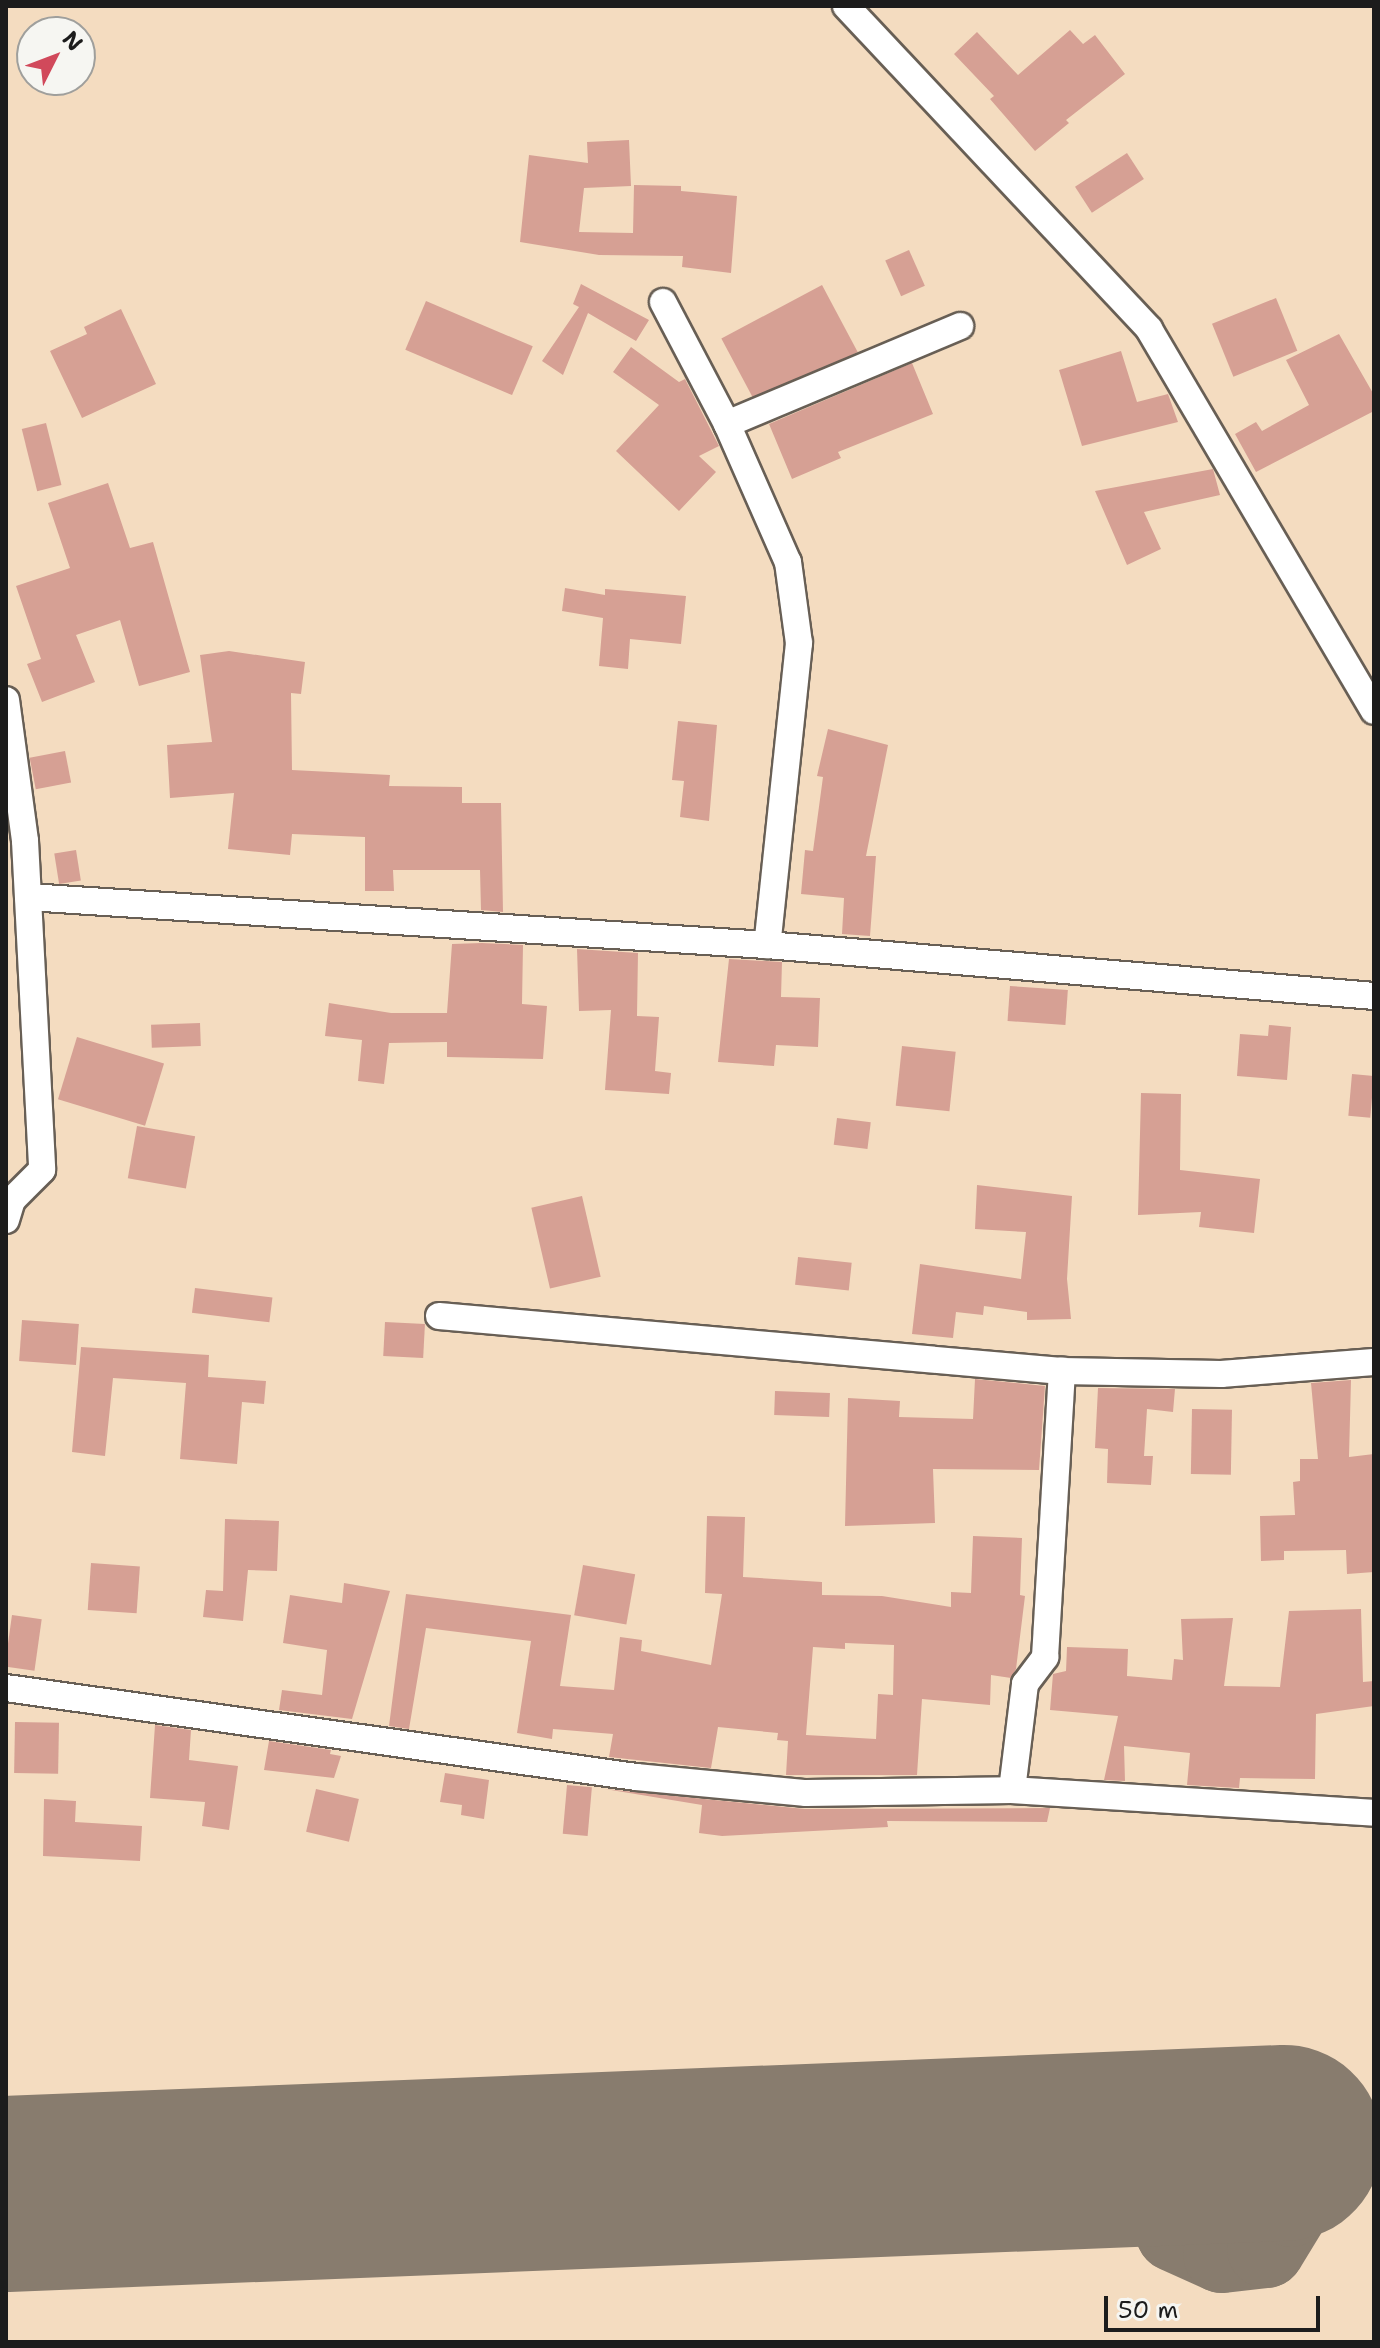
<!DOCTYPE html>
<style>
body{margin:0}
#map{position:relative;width:1380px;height:2348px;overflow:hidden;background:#f4dcc0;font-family:"Shantell Sans",sans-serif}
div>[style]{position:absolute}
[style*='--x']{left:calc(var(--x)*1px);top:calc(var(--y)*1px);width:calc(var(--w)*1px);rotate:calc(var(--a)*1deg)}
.taxiway>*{height:78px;margin:-39px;padding:0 39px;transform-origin:39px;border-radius:39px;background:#887c6e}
.runway>*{height:196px;margin:-98px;padding:0 98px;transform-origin:98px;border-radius:98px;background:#887c6e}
.building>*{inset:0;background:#d6a094;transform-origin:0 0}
.roads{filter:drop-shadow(2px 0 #685f55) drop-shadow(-2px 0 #685f55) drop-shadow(0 2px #685f55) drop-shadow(0 -2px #685f55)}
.minor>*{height:26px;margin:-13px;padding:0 13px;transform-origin:13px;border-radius:13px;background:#fff}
span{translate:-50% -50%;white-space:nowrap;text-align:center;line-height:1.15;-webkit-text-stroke:6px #f6f6f2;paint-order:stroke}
.frame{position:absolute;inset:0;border:8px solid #1c1c1c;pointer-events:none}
.north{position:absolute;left:16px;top:16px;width:80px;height:80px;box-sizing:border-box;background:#f6f6f2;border:2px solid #9f9f9c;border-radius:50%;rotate:48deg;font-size:22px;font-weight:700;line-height:32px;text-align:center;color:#1c1c1c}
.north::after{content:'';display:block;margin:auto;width:28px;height:36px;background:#d1495b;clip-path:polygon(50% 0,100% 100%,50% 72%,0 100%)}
.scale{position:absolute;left:1104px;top:2296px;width:216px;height:36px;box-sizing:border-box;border:4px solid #1c1c1c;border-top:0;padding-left:10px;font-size:24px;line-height:28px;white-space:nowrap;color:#1c1c1c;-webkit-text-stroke:6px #f6f6f2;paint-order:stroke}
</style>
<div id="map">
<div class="taxiway">
<div style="--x:1152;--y:2149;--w:46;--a:85"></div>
<div style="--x:1156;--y:2195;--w:42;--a:63.4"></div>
<div style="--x:1175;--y:2233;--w:51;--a:24.1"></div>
<div style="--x:1222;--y:2254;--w:44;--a:-6.5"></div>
<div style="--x:1266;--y:2249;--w:48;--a:-58.6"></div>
<div style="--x:1291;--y:2208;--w:65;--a:-96.1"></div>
</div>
<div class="runway">
<div style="--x:6;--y:2194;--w:1279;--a:-2.29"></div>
</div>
<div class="building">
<div style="clip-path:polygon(1070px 30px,1083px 44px,1095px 35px,1125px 74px,1066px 120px,1069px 123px,1035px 151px,990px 99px,994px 96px,954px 54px,977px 32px,1018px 75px)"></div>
<div style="clip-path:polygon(629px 140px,631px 186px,584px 188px,579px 232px,633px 233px,634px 185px,681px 186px,681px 191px,737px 196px,731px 273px,682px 267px,683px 256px,599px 255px,520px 242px,529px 155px,588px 163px,587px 142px)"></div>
<div style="left:1127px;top:153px;width:31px;height:62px;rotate:57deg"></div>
<div style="left:909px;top:250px;width:39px;height:26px;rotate:66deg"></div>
<div style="clip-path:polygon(581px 284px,649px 320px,636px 341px,588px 313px,563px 375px,542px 361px,579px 307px,573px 304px)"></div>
<div style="left:822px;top:285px;width:76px;height:114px;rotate:62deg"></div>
<div style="left:1276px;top:298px;width:57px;height:69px;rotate:68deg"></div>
<div style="left:426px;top:301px;width:116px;height:53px;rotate:23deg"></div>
<div style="clip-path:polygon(121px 309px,156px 384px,82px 418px,50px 351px,87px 334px,84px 327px)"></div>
<div style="clip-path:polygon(1339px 334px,1374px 395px,1374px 411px,1256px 472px,1235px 434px,1256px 422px,1262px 431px,1309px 405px,1286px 360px)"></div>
<div style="clip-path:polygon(631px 347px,679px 382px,685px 379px,719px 446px,699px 456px,716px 472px,679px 511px,616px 451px,659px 405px,613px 372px)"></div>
<div style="clip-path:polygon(1121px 351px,1137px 402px,1168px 394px,1178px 422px,1082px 446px,1059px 370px)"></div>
<div style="clip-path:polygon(912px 363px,933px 414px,838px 452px,841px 458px,792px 479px,769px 424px)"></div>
<div style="left:46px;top:423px;width:64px;height:25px;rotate:76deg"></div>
<div style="clip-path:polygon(1213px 469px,1220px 495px,1144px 512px,1161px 549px,1127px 565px,1095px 491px)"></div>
<div style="clip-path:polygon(108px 483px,130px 548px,153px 542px,190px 672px,139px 686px,120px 620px,76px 635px,95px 682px,42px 702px,27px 664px,41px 659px,16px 586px,70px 568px,48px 503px)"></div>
<div style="clip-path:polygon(565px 588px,605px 595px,605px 589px,686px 596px,681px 644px,630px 639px,628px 669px,599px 666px,603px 618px,562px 611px)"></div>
<div style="clip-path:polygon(229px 651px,305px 662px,301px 694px,291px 693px,292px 770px,390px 775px,389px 786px,462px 787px,462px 803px,501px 803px,503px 912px,481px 910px,480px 870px,393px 870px,394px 891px,365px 891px,365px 837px,292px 834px,290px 855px,228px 849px,234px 793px,170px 798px,167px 745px,212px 742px,200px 655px)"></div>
<div style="clip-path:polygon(678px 721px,717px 725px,709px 821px,680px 817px,684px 781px,672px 780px)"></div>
<div style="clip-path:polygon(828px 729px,888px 745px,866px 856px,876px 856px,870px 936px,842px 934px,844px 898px,801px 894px,805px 850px,813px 851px,823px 777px,817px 776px)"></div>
<div style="left:65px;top:751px;width:32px;height:36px;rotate:79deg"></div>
<div style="left:76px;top:850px;width:31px;height:22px;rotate:81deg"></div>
<div style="clip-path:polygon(482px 943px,523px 945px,522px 1004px,547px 1006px,543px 1059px,447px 1057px,447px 1042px,389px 1043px,384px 1084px,358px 1081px,362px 1040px,325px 1036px,329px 1003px,391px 1013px,447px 1013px,452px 944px)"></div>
<div style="clip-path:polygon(577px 949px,638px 953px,637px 1016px,659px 1017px,655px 1071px,671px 1073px,669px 1094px,605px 1090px,611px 1010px,579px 1011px)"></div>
<div style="clip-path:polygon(729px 959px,782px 962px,781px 997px,820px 998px,818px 1047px,776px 1045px,774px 1066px,718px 1062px)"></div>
<div style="left:1010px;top:986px;width:58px;height:35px;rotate:4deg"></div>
<div style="left:200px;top:1023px;width:23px;height:49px;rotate:88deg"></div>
<div style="clip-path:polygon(1269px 1025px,1291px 1027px,1287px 1080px,1237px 1076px,1240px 1034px,1268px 1036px)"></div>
<div style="left:77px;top:1037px;width:91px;height:65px;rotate:17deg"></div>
<div style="left:902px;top:1046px;width:54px;height:60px;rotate:6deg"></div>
<div style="left:1352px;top:1074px;width:22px;height:42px;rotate:5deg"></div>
<div style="clip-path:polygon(1141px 1093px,1181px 1094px,1180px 1170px,1260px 1179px,1254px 1233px,1199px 1227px,1201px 1212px,1138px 1215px)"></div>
<div style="left:837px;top:1118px;width:34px;height:27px;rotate:7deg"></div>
<div style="left:137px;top:1126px;width:59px;height:53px;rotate:10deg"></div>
<div style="clip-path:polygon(977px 1185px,1072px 1196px,1067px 1279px,1071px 1319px,1027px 1320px,1027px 1312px,984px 1306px,983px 1315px,956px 1312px,953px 1338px,912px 1334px,920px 1264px,1021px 1279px,1026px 1232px,975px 1229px)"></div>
<div style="left:582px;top:1196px;width:83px;height:52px;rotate:77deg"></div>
<div style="left:798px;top:1257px;width:54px;height:28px;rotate:6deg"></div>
<div style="left:195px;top:1288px;width:78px;height:25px;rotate:7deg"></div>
<div style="left:22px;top:1320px;width:57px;height:41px;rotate:4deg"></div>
<div style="left:385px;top:1322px;width:40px;height:34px;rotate:3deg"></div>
<div style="clip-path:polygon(81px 1347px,209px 1355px,208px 1377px,266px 1381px,264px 1404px,242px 1402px,237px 1464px,180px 1459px,186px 1383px,113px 1378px,105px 1456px,72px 1452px)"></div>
<div style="clip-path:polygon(975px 1379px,1045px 1386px,1039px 1470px,933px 1469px,935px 1523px,845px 1526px,848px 1398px,900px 1401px,899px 1417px,973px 1419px)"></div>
<div style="clip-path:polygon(1351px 1380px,1349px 1457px,1374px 1454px,1374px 1572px,1347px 1574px,1346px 1550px,1284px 1551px,1284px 1560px,1261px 1561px,1260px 1516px,1295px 1515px,1293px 1482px,1300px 1481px,1300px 1459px,1318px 1459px,1311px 1383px)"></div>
<div style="clip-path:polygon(1098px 1388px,1175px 1389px,1173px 1412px,1147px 1409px,1144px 1456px,1153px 1456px,1151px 1485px,1107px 1483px,1108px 1449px,1095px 1448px)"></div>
<div style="left:775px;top:1391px;width:55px;height:24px;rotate:2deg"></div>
<div style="left:1192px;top:1409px;width:40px;height:65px;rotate:1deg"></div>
<div style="clip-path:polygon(evenodd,707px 1516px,745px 1517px,743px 1577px,822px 1582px,822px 1595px,882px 1596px,951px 1607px,951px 1592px,971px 1593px,973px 1536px,1022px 1538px,1020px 1595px,1025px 1596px,1016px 1669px,1011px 1678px,991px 1675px,990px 1705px,922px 1699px,917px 1775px,786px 1775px,788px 1741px,777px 1740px,778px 1733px,718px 1727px,711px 1768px,609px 1757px,613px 1734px,553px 1729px,552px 1739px,517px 1733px,531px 1641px,426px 1628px,409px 1729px,389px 1726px,406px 1594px,571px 1615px,560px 1686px,614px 1690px,620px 1637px,642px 1640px,641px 1651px,711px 1665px,722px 1594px,705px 1593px,707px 1516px,845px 1643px,894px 1645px,893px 1695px,878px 1694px,876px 1739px,806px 1735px,813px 1647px,845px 1649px,845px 1643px)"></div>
<div style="clip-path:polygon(225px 1519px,279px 1521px,277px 1571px,248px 1570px,243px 1621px,203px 1617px,206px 1590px,223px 1591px)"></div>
<div style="left:91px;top:1563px;width:49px;height:47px;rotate:4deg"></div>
<div style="left:583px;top:1565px;width:53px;height:51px;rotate:10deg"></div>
<div style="clip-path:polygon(344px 1583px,390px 1591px,352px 1719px,279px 1710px,282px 1690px,322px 1695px,327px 1650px,283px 1643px,290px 1595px,342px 1603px)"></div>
<div style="clip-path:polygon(1361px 1609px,1363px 1682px,1374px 1681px,1374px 1706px,1316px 1714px,1315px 1779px,1240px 1778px,1239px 1788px,1187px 1785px,1190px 1753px,1124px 1746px,1125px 1781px,1104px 1780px,1118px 1716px,1050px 1710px,1053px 1674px,1066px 1671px,1067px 1647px,1128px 1649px,1127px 1676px,1172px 1680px,1174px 1659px,1183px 1660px,1181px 1619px,1233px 1618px,1224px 1686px,1280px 1687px,1289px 1611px)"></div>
<div style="left:12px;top:1615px;width:30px;height:52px;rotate:8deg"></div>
<div style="left:15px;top:1722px;width:44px;height:51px;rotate:1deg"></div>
<div style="clip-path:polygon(155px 1725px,191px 1730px,189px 1760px,238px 1766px,229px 1830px,202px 1826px,205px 1802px,150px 1798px)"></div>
<div style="clip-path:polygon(269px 1741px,331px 1750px,330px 1754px,341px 1756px,334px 1778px,264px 1770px)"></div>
<div style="clip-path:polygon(445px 1773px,489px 1780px,484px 1819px,461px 1815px,462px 1805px,440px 1802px)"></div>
<div style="left:567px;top:1785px;width:25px;height:49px;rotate:5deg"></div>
<div style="left:316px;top:1789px;width:44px;height:44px;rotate:13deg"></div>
<div style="clip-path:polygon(605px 1789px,805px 1809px,1050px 1808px,1047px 1822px,887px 1821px,888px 1827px,722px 1836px,699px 1833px,702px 1805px)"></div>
<div style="clip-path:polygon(44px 1799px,76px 1801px,75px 1822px,142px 1826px,140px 1861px,43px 1856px)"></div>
</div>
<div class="roads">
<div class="minor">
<div style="--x:846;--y:6;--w:443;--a:46.8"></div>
<div style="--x:1149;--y:329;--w:443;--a:59.5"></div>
<div style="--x:663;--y:302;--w:138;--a:62.3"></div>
<div style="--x:727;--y:424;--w:151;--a:66.2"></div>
<div style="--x:788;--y:562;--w:82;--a:82.3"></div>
<div style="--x:799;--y:643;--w:304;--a:96"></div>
<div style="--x:727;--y:424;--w:253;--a:-22.8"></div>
<div style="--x:6;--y:700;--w:142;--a:82.3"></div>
<div style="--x:25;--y:841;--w:329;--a:87"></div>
<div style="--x:42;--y:1170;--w:42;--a:135"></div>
<div style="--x:12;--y:1200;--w:21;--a:107"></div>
<div style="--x:28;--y:897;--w:741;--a:3.72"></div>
<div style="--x:767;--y:945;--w:609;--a:4.8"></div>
<div style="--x:439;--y:1316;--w:625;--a:5.05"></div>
<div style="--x:1062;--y:1371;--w:159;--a:1.1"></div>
<div style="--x:1221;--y:1374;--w:153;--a:-4.5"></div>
<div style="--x:6;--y:1688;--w:636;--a:8.04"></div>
<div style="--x:636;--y:1777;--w:171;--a:5.4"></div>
<div style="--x:806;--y:1793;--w:206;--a:-0.8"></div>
<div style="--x:1012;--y:1790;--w:363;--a:3.6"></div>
<div style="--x:1012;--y:1790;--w:107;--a:-83"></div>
<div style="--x:1025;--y:1684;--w:34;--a:-53"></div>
<div style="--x:1045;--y:1657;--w:287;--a:-86.6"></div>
</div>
</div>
<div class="frame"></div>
<div class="north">N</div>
<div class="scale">50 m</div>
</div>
